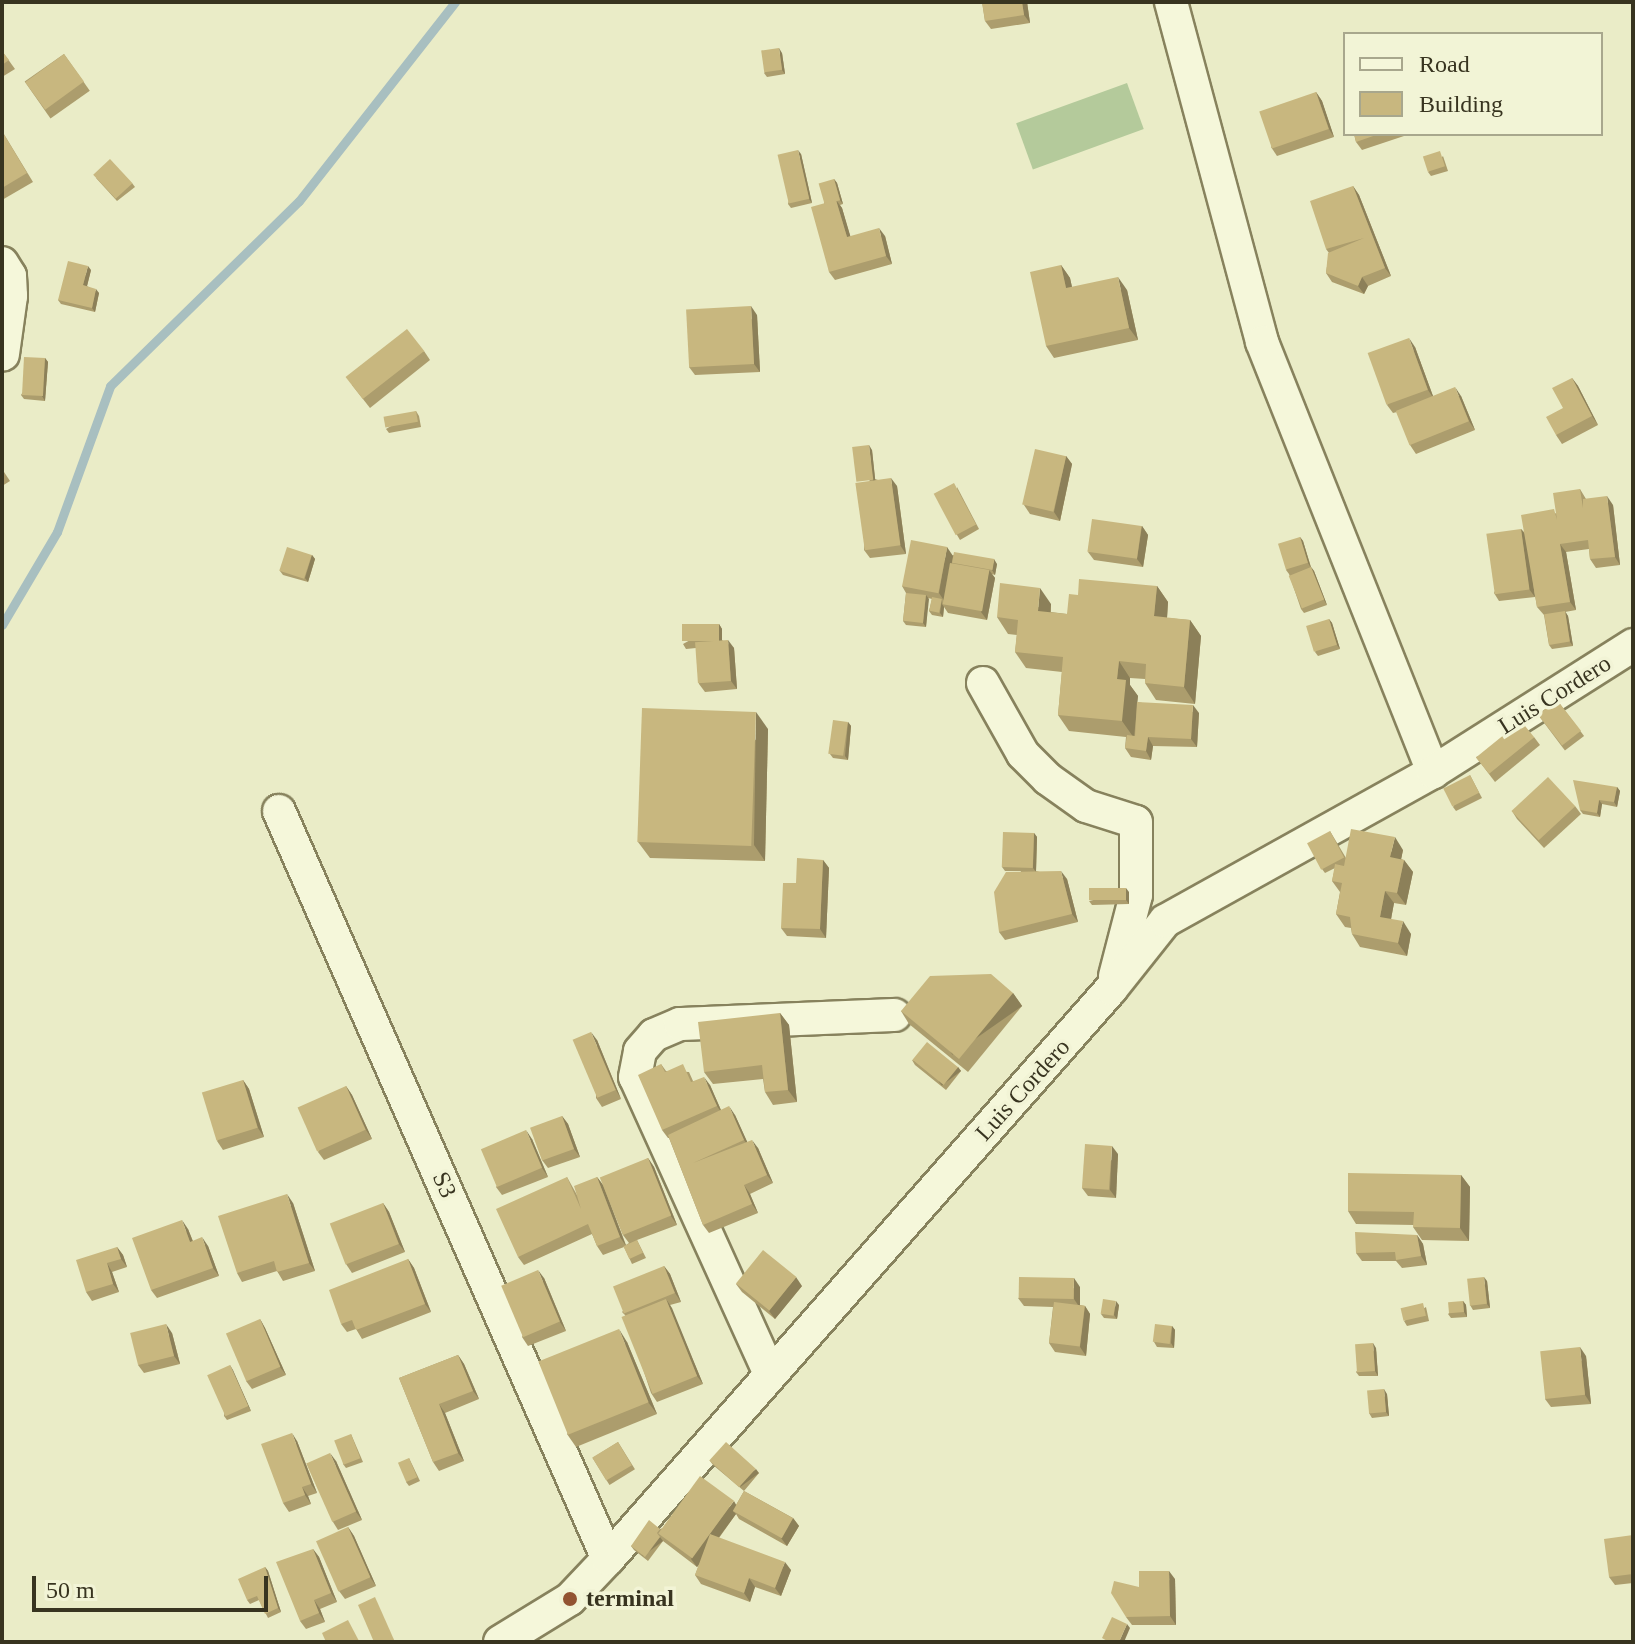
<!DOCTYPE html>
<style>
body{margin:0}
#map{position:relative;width:1635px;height:1644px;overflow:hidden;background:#eaecc7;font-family:Georgia,serif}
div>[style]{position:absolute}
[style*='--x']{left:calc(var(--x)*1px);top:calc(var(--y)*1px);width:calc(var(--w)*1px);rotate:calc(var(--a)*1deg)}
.green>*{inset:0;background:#b4ca9b;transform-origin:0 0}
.stream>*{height:9px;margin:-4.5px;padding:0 4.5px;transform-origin:4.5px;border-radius:4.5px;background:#a8bfc0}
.roads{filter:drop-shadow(2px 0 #87825d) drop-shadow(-2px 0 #87825d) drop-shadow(0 2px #87825d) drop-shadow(0 -2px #87825d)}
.minor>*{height:32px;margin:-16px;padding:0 16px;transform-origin:16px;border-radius:16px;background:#f5f7da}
.wall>*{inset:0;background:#ac9d6d;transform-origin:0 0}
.shaded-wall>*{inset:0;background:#8c8059;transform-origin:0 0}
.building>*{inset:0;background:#c8b77f;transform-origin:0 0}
.dots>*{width:22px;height:22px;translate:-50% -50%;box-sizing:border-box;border:4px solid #f2f4d6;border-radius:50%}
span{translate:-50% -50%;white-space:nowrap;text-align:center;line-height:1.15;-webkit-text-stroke:7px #f2f4d6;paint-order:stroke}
.street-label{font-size:24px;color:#383420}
.poi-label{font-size:24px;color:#383420;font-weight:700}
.left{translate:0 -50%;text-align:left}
.frame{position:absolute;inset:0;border:4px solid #383420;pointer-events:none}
.legend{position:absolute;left:1343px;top:32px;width:260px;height:104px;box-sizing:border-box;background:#f2f4d6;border:2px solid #a8a78d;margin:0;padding:10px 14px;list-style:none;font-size:24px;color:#383420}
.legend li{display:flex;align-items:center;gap:16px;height:40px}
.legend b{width:40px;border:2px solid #a8a78d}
.scale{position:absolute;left:32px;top:1576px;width:236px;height:36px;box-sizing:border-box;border:4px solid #383420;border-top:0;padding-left:10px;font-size:24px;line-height:28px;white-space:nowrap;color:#383420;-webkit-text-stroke:6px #f2f4d6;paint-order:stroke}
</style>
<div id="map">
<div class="green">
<div style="left:1127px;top:83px;width:49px;height:118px;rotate:70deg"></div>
</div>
<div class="stream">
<div style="--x:2;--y:625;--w:108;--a:-59.4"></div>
<div style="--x:57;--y:532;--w:155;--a:-70"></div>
<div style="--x:110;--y:386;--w:264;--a:-44.4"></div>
<div style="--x:299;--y:201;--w:253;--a:-51.9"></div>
</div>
<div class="roads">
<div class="minor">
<div style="--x:1171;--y:2;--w:352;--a:75"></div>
<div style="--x:1262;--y:342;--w:463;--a:68.3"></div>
<div style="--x:2;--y:263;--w:15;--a:58"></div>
<div style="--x:10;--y:276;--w:20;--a:87"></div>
<div style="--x:11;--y:296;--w:59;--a:97.9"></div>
<div style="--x:983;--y:683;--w:81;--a:60.6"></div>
<div style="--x:1023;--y:754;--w:35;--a:45"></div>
<div style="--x:1048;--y:779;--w:47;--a:35.4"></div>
<div style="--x:1086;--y:806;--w:52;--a:17.7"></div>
<div style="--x:1136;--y:822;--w:73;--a:90"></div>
<div style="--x:1136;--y:895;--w:84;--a:104.5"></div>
<div style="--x:279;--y:811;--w:817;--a:66.26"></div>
<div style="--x:770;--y:1374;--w:326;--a:-114.4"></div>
<div style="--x:635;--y:1077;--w:26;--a:-79"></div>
<div style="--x:640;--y:1051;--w:21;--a:-49"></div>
<div style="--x:654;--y:1035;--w:28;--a:-23"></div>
<div style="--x:680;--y:1024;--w:215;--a:-2.4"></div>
<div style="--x:500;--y:1642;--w:82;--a:-31.6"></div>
<div style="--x:570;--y:1599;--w:55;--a:-46.5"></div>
<div style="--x:608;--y:1559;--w:760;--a:-48.57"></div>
<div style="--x:1111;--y:989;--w:87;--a:-51.5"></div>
<div style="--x:1165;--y:921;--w:307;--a:-29.1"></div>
<div style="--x:1433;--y:772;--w:237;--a:-32.4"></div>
</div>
</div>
<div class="wall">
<div style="clip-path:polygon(982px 2px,1027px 2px,1030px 23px,991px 29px,985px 21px)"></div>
<div style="clip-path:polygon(2px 51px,15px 69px,2px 77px)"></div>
<div style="clip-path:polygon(782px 53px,785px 74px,767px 77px,764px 73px)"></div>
<div style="left:64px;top:54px;width:45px;height:48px;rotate:55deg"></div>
<div style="clip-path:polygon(1316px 92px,1322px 101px,1334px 137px,1277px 156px,1271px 147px)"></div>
<div style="clip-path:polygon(2px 131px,33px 182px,2px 200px)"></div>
<div style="clip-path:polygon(1354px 134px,1410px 134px,1362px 150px,1356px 142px)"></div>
<div style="clip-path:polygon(801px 154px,812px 203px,791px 208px,788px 204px)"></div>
<div style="clip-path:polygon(1443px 156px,1448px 171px,1431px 176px,1428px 172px)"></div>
<div style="clip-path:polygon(96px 178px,132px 183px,135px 187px,117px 201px)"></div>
<div style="clip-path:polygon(834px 179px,837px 183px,843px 204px,840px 205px,842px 208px,850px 236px,885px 236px,892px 264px,835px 280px,829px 272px,824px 203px)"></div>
<div style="clip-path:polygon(1353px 186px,1359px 195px,1391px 276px,1368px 286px,1364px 294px,1332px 282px,1326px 273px,1329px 253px,1326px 249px)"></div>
<div style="clip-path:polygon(1061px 265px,1070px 278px,1072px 287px,1127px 290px,1138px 340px,1054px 358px,1046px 346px)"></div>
<div style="clip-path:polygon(91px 270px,87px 286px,99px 293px,95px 312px,61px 304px,58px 300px)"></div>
<div style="clip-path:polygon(757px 315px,760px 372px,695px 375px,689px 367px)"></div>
<div style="clip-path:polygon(1415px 347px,1433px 396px,1461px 396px,1475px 430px,1416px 454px,1410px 445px,1397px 412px,1393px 413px,1387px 405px)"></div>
<div style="clip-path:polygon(424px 351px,430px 360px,370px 408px,352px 385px)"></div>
<div style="clip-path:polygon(45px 358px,48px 362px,45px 401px,24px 399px,21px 395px)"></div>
<div style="clip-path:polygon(1572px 378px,1578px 386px,1598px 425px,1562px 444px,1556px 435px)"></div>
<div style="clip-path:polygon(416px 411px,419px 416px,421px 427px,389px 433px,386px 429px)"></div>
<div style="clip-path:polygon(872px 450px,875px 479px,897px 486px,906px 554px,870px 558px,864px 550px)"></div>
<div style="clip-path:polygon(1066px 456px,1072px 464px,1060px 521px,1030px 514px,1024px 505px)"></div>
<div style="clip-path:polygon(2px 469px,10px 481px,2px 486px)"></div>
<div style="clip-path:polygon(957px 487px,979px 529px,960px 540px,957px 535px)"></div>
<div style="clip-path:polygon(1580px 489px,1586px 499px,1613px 505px,1620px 565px,1596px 568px,1590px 559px,1589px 549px,1566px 552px,1576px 610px,1565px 612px,1568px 616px,1573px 646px,1552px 649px,1549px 645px,1544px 615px,1537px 607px,1532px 577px,1535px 597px,1499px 601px,1494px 593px,1521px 529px,1525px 533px,1556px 513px)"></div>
<div style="clip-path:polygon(1142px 526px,1148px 535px,1143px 567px,1094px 560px,1088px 552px)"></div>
<div style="clip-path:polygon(1300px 537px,1303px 541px,1311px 567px,1314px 571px,1327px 605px,1304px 613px,1301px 609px,1289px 574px,1286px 570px)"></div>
<div style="clip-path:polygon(312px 555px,315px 559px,308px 582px,283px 575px,280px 571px)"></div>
<div style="clip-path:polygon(953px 555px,997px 564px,995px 575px,992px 574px,995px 578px,987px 620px,948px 613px,944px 607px,943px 617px,932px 615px,929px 611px,932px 599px,928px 598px,926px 627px,906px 625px,903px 621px,906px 593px,902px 586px)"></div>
<div style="clip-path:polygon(1157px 586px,1168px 602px,1167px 618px,1190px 620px,1201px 636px,1195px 704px,1156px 700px,1145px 683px,1145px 679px,1130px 678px,1130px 685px,1138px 696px,1137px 702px,1199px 713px,1197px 747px,1153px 746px,1151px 760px,1131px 757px,1125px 748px,1126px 737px,1069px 731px,1058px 715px,1062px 672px,1026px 668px,1015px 652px,1017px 635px,1008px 634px,997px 617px,1051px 604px,1051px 612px,1067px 614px,1078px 595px)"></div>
<div style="clip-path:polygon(1329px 619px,1332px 623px,1340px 649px,1318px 656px,1315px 652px)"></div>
<div style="clip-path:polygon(719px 624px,722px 629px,722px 640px,734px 648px,737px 689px,705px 692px,699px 684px,696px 648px,686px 649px,683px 644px)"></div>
<div style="left:1557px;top:700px;width:45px;height:24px;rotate:53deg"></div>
<div style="clip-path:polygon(848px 722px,851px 726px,848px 760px,833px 758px,830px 754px)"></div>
<div style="clip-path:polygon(768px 729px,765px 861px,650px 858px,638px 842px)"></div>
<div style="clip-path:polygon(1534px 737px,1540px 745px,1495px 782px,1476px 757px)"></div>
<div style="clip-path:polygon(1470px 775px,1482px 798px,1456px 811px,1453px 807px)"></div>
<div style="clip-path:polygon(1617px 787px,1620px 791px,1617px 807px,1602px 804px,1600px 817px,1583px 814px,1580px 810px)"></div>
<div style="clip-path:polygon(1575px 806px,1581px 814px,1544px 848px,1517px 819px,1512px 811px)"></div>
<div style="clip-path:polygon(1330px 831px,1346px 858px,1403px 850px,1401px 859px,1404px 860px,1413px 872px,1406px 905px,1394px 903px,1391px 919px,1411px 934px,1407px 956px,1360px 947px,1352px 934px,1351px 928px,1345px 927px,1336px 914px,1340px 892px,1332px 881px,1335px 868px,1325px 873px,1322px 869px)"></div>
<div style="clip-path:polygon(1034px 833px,1037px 837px,1036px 871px,1067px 879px,1078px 922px,1005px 940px,999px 932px,1021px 871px,1005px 871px,1002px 867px)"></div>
<div style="clip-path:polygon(823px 860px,829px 868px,826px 938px,787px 936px,781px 928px,796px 883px)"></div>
<div style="clip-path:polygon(1129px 892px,1129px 904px,1092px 905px,1089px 901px)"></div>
<div style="clip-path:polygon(1013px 993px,1022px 1006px,968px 1072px,909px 1024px,901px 1011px)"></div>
<div style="clip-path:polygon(780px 1013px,789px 1025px,797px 1102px,773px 1105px,765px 1092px,763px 1079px,713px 1084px,704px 1072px)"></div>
<div style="clip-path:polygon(597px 1040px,621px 1099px,602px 1107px,596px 1098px)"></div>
<div style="clip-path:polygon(912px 1060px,958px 1067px,961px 1071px,946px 1090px,915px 1065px)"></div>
<div style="clip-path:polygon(661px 1064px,666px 1071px,689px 1072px,693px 1081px,710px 1085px,721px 1110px,735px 1115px,747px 1142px,758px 1148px,773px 1183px,750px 1194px,758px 1213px,709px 1233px,703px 1225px,669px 1138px,668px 1138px,662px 1130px)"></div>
<div style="clip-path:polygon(243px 1080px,249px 1089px,264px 1137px,223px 1150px,217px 1141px)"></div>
<div style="clip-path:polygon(346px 1086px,352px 1095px,372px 1139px,324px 1160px,318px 1152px)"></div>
<div style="clip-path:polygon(562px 1116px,568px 1124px,580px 1157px,548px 1168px,542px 1160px)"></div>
<div style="clip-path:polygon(532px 1139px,548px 1177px,502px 1195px,496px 1187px)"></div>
<div style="clip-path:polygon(1118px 1154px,1116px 1198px,1088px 1196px,1082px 1188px)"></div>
<div style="clip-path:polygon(evenodd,648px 1158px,654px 1167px,677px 1225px,637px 1240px,646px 1258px,632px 1264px,624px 1247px,603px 1255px,597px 1246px,592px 1234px,524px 1265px,518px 1257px,567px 1177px,577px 1195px,597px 1177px,603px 1185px,648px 1158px,604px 1187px,623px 1235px,629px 1243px,626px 1245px,604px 1187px)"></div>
<div style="clip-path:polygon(1461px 1175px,1470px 1187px,1469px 1241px,1422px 1240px,1413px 1227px,1414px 1225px,1356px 1224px,1348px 1211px)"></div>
<div style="clip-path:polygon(293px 1203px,315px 1271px,283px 1281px,277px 1271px,242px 1282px,237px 1273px)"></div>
<div style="clip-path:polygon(383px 1203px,389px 1212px,405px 1252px,352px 1273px,346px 1264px)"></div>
<div style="clip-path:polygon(188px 1229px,193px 1241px,208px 1246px,219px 1276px,157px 1298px,151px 1290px)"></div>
<div style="clip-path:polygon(1417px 1235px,1423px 1244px,1427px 1265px,1402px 1268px,1396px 1261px,1362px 1261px,1356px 1253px)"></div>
<div style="clip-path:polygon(117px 1247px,123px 1255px,127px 1267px,112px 1272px,119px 1292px,92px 1301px,86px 1292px)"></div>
<div style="clip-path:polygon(408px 1259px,414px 1268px,431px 1312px,362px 1339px,356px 1329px,347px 1332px,341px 1324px)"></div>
<div style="clip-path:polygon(664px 1266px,670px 1274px,681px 1302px,670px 1305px,703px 1384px,657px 1402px,651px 1393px,625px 1315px,622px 1312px)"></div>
<div style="clip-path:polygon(544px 1278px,566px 1331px,528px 1346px,522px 1337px)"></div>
<div style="clip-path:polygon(1487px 1281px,1490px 1308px,1473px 1310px,1470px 1305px)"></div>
<div style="clip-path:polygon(736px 1284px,802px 1286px,775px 1319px,742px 1292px)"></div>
<div style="clip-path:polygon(1080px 1287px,1080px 1305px,1085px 1306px,1090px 1314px,1086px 1356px,1055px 1352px,1049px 1343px,1053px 1307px,1024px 1306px,1018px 1298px)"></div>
<div style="clip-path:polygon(1463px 1301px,1466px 1305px,1467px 1317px,1451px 1318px,1448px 1314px)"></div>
<div style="clip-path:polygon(1119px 1305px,1117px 1319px,1104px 1318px,1101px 1314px)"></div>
<div style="clip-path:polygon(1426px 1307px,1429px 1321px,1407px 1326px,1404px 1321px)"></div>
<div style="clip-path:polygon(260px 1319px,265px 1328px,286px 1375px,252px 1389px,246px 1381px)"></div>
<div style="clip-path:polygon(1172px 1326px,1175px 1330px,1174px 1348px,1157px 1347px,1154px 1342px)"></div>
<div style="clip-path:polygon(172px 1333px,180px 1364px,144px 1373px,138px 1365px)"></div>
<div style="clip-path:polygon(627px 1342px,657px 1414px,576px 1447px,567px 1434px)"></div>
<div style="clip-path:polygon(1376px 1348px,1378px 1376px,1359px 1376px,1356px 1372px)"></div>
<div style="clip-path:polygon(458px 1355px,464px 1364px,479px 1399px,445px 1413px,464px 1461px,439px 1471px,433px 1462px,399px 1378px)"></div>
<div style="clip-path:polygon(1586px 1356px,1591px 1404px,1551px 1407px,1545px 1399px)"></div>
<div style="clip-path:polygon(230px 1365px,251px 1411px,227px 1420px,224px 1416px)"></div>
<div style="clip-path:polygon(1387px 1394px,1389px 1416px,1372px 1418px,1369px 1413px)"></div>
<div style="clip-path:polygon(351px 1434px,363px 1462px,346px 1468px,343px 1464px)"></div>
<div style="clip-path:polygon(297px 1441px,317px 1493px,308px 1496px,311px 1504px,289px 1512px,283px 1503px)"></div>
<div style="left:618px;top:1442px;width:32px;height:30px;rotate:58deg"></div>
<div style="clip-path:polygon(409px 1458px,420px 1481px,409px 1486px,406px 1482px)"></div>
<div style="clip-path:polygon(336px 1461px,362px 1520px,338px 1530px,333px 1522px)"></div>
<div style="clip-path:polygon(710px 1461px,759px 1473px,744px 1491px,793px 1518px,799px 1526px,787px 1546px,739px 1519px,736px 1514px,719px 1538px,791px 1570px,781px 1596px,755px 1587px,750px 1602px,701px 1584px,695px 1575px,699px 1565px,697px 1567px,663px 1541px,648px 1561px,634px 1550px,631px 1546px,660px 1529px,736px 1505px,744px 1491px,713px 1465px)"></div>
<div style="clip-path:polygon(348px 1527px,354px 1536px,376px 1586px,345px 1599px,339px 1591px)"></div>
<div style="clip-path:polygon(1633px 1535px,1633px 1583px,1615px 1585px,1609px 1577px)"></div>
<div style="clip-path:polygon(313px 1549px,319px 1557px,337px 1602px,320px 1609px,325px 1622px,306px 1629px,300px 1621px)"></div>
<div style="clip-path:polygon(265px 1567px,268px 1571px,281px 1612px,268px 1618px,259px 1600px,250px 1604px,247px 1600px)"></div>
<div style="clip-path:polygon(1175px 1579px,1176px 1625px,1132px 1625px,1126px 1617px,1139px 1587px)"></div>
</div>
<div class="shaded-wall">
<div style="clip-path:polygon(1022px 2px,1027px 2px,1030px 23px,1024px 15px)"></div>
<div style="clip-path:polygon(779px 48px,782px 53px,785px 74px,782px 70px)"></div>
<div style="clip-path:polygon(1316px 92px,1322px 101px,1334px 137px,1329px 129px)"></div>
<div style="clip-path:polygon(798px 150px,801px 154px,812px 203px,809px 199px)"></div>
<div style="clip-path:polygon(834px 179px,837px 183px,843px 204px,840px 200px)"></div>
<div style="clip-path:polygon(1353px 186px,1359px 195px,1391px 276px,1385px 268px)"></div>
<div style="clip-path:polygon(836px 200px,842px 208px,853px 245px,847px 237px)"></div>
<div style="clip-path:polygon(879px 228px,885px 236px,892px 264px,886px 256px)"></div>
<div style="clip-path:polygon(1061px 265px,1070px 278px,1075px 301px,1066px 288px)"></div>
<div style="clip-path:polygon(88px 266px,91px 270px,86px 290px,83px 285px)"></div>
<div style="clip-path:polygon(1118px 277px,1127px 290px,1138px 340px,1129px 328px)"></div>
<div style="clip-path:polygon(1362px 277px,1368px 286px,1364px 294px,1358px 286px)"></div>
<div style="clip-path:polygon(96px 289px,99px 293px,95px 312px,92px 308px)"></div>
<div style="clip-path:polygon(751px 306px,757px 315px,760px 372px,754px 364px)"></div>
<div style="clip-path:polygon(1409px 338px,1415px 347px,1434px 399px,1428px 390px)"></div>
<div style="clip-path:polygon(45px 358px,48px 362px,45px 401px,42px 396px)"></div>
<div style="clip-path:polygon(1572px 378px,1578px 386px,1598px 425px,1592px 416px)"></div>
<div style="clip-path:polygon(1455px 387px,1461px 396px,1475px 430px,1469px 421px)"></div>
<div style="clip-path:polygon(869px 445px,872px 450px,876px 487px,873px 483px)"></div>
<div style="clip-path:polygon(1066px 456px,1072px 464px,1060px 521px,1054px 512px)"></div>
<div style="clip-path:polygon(891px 478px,897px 486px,906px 554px,900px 545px)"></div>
<div style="clip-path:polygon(1607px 496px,1613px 505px,1620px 565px,1615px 557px)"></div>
<div style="clip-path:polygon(1142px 526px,1148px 535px,1143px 567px,1137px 559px)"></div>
<div style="clip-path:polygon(1521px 529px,1527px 537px,1535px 597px,1529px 589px)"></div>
<div style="clip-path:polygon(1300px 537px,1303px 541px,1311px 568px,1308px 563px)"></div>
<div style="clip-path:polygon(1560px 544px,1566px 552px,1576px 610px,1570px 602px)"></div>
<div style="clip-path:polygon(947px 547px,953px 556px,945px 602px,939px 593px)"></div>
<div style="clip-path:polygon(312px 555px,315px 559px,308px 582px,305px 578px)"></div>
<div style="clip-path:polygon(994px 559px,997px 564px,995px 575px,992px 570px)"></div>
<div style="clip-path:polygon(1311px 567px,1314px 571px,1327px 605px,1324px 600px)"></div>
<div style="clip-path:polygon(989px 570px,995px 578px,987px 620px,981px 612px)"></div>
<div style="clip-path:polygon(1157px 586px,1168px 602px,1166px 633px,1154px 616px)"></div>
<div style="clip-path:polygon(1040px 588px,1051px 604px,1049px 627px,1038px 611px)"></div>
<div style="clip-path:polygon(926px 595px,929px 599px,926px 627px,923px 623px)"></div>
<div style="clip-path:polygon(942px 599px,942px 604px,944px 607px,943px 617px,940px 613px)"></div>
<div style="clip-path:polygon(1565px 611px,1568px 616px,1573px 646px,1570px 642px)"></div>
<div style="clip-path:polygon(1329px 619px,1332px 623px,1340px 649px,1337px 645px)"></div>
<div style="clip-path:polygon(1190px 620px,1201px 636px,1195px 704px,1184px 687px)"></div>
<div style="clip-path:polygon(719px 624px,722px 629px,722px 647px,719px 643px)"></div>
<div style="clip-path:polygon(728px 640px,734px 648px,737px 689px,731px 681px)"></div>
<div style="clip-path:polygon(1119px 661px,1130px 678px,1130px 685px,1138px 696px,1134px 738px,1122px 721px,1117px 679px)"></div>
<div style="clip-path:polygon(1193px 705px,1199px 713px,1197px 747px,1191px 739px)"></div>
<div style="clip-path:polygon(756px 712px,768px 729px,765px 861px,754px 845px)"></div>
<div style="clip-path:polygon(848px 722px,851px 726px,848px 760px,845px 756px)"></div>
<div style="clip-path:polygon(1148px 737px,1153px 746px,1151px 760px,1146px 751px)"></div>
<div style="clip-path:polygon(1617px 787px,1620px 791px,1617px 807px,1614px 802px)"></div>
<div style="clip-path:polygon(1599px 800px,1602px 804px,1600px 817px,1597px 813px)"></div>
<div style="clip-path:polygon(1034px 833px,1037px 837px,1036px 872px,1033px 868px)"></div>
<div style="clip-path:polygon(1395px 837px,1403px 850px,1399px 870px,1390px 857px)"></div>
<div style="clip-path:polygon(823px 860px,829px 868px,826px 938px,820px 929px)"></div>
<div style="clip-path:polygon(1404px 860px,1413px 872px,1406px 905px,1397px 893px)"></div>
<div style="clip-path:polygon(1061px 871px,1067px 879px,1078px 922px,1072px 914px)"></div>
<div style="clip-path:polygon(1126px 888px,1129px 892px,1129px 904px,1126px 900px)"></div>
<div style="clip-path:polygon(1385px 891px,1394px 903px,1389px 930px,1380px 917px)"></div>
<div style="clip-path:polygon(1403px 921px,1411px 934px,1407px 956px,1398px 943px)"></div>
<div style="left:1013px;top:993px;width:16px;height:85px;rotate:55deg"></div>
<div style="clip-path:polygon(780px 1013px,789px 1025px,797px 1102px,788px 1090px)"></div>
<div style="clip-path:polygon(591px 1032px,597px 1040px,621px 1099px,616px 1090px)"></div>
<div style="left:958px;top:1067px;width:5px;height:24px;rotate:53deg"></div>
<div style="clip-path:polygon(704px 1077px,710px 1085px,723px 1115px,717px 1106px)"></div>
<div style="clip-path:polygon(243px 1080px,249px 1089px,264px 1137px,258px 1128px)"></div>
<div style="clip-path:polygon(346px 1086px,352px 1095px,372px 1139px,366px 1130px)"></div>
<div style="clip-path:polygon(729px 1106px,735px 1115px,750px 1148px,744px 1140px)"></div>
<div style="clip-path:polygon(562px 1116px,568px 1124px,580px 1157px,574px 1149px)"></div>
<div style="clip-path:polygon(526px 1130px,532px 1139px,548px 1177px,542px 1168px)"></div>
<div style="clip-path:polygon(752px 1140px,758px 1148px,773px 1183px,767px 1175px)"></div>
<div style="clip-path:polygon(1112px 1146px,1118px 1154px,1116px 1198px,1110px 1190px)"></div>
<div style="clip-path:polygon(648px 1158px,654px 1167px,677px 1225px,671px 1216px)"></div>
<div style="clip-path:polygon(1461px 1175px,1470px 1187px,1469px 1241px,1460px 1228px)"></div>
<div style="clip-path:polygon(597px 1177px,603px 1185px,626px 1246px,620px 1237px)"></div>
<div style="clip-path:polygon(744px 1185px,750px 1194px,758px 1213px,752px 1204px)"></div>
<div style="clip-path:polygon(287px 1194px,293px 1203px,315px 1271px,309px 1263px)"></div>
<div style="clip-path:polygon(383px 1203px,389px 1212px,405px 1252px,399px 1244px)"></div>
<div style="clip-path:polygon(182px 1220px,188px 1229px,196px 1250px,190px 1242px)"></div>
<div style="clip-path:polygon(1417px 1235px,1423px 1244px,1427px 1265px,1421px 1256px)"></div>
<div style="clip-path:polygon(202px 1237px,208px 1246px,219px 1276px,213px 1268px)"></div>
<div style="clip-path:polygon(117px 1247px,123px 1255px,127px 1267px,121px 1259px)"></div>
<div style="clip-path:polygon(408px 1259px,414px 1268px,431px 1312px,425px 1304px)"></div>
<div style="clip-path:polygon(107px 1263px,112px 1272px,119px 1292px,113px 1284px)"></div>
<div style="clip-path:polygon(664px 1266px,670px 1274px,681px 1302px,675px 1293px)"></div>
<div style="clip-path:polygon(538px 1270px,544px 1278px,566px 1331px,560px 1322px)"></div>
<div style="clip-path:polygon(796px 1277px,802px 1286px,775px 1319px,769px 1311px)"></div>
<div style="clip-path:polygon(1484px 1277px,1487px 1281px,1490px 1308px,1487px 1304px)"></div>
<div style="clip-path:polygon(1074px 1278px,1080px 1287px,1080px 1308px,1074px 1299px)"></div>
<div style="clip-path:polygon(666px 1299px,672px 1308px,703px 1384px,697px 1376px)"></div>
<div style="clip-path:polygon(1116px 1301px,1119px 1305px,1117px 1319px,1114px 1315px)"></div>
<div style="clip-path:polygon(1463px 1301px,1466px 1305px,1467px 1317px,1464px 1312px)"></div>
<div style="clip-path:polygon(1085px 1306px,1090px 1314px,1086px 1356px,1080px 1347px)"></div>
<div style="clip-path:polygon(260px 1319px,265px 1328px,286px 1375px,280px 1367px)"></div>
<div style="clip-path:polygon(166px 1324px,172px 1333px,180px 1364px,174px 1356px)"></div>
<div style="clip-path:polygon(1172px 1326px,1175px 1330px,1174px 1348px,1171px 1343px)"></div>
<div style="clip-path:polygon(619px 1329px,627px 1342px,657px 1414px,648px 1402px)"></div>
<div style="clip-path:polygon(1373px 1343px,1376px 1348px,1378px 1376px,1375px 1371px)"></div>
<div style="clip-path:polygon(1580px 1347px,1586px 1356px,1591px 1404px,1585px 1395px)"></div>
<div style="clip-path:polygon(458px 1355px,464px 1364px,479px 1399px,473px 1391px)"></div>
<div style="clip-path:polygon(230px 1365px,233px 1370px,251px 1411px,248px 1406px)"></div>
<div style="clip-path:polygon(1384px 1389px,1387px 1394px,1389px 1416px,1386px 1412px)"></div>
<div style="clip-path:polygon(439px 1404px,445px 1413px,464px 1461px,458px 1453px)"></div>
<div style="clip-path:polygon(292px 1433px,297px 1441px,317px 1493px,311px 1484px)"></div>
<div style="clip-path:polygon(330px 1453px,336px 1461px,362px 1520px,356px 1512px)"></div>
<div style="left:756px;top:1469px;width:5px;height:23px;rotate:53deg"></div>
<div style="clip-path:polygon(302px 1487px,308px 1496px,311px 1504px,305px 1495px)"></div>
<div style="clip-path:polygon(734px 1501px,739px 1510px,733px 1511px,736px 1514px,697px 1567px,691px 1559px)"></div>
<div style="clip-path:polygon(793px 1518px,799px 1526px,787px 1546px,781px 1538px)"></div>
<div style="clip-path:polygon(348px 1527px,354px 1536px,376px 1586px,370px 1577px)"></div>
<div style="left:660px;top:1537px;width:5px;height:25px;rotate:53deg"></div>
<div style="clip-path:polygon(313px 1549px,319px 1557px,337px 1602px,331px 1593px)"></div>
<div style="clip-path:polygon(785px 1562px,791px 1570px,781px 1596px,775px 1588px)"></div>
<div style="clip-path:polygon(265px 1567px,268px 1571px,281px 1612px,278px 1608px)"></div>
<div style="clip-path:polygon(1169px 1571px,1175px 1579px,1176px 1625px,1170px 1616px)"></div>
<div style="clip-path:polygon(749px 1578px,755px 1587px,750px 1602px,744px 1593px)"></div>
<div style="clip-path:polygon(314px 1600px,320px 1609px,325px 1622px,319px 1613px)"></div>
<div style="clip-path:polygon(1127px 1624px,1130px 1628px,1124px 1642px,1119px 1642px)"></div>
</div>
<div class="building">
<div style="clip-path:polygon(982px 2px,1022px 2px,1024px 15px,985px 21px)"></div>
<div style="left:779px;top:48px;width:22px;height:18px;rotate:82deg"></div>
<div style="clip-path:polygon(2px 51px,9px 60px,2px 65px)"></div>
<div style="left:64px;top:54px;width:34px;height:48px;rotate:54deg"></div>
<div style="left:1316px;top:92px;width:39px;height:60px;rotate:71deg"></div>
<div style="clip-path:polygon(2px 131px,27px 173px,2px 188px)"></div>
<div style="clip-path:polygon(1354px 134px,1379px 134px,1356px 142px)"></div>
<div style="left:798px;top:150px;width:50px;height:21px;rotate:77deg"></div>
<div style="left:1440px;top:151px;width:16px;height:18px;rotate:72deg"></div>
<div style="left:110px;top:159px;width:33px;height:23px;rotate:47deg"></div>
<div style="left:834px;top:179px;width:22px;height:16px;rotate:74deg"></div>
<div style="clip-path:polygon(1353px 186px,1385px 268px,1362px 277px,1358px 286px,1326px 273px,1328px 253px,1364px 238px,1326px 249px,1310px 201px)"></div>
<div style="clip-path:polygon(836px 200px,847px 237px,879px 228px,886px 256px,829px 272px,811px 207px)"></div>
<div style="clip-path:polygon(68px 261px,88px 266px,83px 285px,96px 289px,92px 308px,58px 300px)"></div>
<div style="clip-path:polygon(1061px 265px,1066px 288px,1118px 277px,1129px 328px,1046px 346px,1030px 272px)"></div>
<div style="left:751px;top:306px;width:58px;height:65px;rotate:87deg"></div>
<div style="left:407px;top:329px;width:28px;height:78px;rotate:52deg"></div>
<div style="left:1409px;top:338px;width:55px;height:44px;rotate:70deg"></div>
<div style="left:24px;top:357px;width:21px;height:38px;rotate:3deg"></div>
<div style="clip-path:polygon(1572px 378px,1592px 416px,1556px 435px,1546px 417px,1563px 408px,1552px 388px)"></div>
<div style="left:1455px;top:387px;width:37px;height:64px;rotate:68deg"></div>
<div style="left:416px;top:411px;width:11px;height:33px;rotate:80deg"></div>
<div style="left:869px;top:445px;width:35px;height:17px;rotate:83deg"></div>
<div style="left:1035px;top:449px;width:32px;height:57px;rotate:13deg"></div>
<div style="left:891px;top:478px;width:68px;height:36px;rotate:82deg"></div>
<div style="left:954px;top:483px;width:47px;height:23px;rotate:62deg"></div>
<div style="clip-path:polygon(1580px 489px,1583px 508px,1583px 499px,1607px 496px,1615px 557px,1590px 559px,1588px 540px,1560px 544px,1570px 602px,1537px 607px,1521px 515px,1554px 509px,1557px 520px,1553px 493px)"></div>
<div style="left:1092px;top:519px;width:50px;height:33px;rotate:8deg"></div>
<div style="left:1521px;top:529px;width:61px;height:35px;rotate:82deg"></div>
<div style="left:1300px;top:537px;width:27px;height:23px;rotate:73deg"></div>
<div style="left:911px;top:540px;width:37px;height:47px;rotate:11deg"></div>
<div style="left:287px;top:547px;width:26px;height:25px;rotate:18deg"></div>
<div style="left:954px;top:552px;width:41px;height:11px;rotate:10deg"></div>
<div style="left:950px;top:563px;width:40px;height:42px;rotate:10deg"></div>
<div style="left:1311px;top:567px;width:35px;height:24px;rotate:68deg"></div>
<div style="clip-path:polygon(1079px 579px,1157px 586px,1154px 616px,1190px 620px,1184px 687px,1145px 683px,1146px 664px,1119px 661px,1117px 679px,1126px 680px,1122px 721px,1058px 715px,1063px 657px,1015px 652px,1018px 620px,997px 617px,1000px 583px,1040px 588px,1038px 611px,1067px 614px,1069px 594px,1078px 595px)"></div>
<div style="left:906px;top:593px;width:20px;height:28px;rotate:6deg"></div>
<div style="left:932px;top:597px;width:10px;height:14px;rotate:11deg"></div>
<div style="left:1565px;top:611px;width:31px;height:21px;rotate:81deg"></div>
<div style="left:1329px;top:619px;width:27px;height:24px;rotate:73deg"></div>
<div style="left:719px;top:624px;width:17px;height:37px;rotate:90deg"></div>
<div style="left:728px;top:640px;width:41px;height:33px;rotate:86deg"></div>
<div style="left:1557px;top:700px;width:39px;height:24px;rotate:52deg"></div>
<div style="clip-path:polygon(1137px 702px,1193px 705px,1191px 739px,1148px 737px,1146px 751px,1125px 748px,1127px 735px,1135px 736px)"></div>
<div style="left:642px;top:708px;width:114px;height:134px;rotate:2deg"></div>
<div style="left:833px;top:720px;width:15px;height:34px;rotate:8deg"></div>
<div style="left:1521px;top:721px;width:21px;height:58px;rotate:51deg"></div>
<div style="left:1470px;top:775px;width:20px;height:30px;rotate:63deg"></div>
<div style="left:1548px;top:777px;width:40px;height:50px;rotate:47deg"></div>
<div style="clip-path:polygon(1573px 780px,1617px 787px,1614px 802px,1599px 800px,1597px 813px,1580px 810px)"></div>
<div style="clip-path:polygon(1351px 829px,1395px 837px,1390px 857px,1404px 860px,1397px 893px,1385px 891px,1380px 917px,1403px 921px,1398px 943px,1352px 934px,1350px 917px,1336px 914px,1342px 883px,1332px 881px,1335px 864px,1344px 866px)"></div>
<div style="left:1330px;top:831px;width:30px;height:26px;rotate:62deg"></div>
<div style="left:1003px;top:832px;width:31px;height:35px;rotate:2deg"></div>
<div style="clip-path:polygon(797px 858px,823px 860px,820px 929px,781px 928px,783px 883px,796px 883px)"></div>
<div style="clip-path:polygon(1061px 871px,1072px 914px,999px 932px,994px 892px,1006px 872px)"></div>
<div style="left:1126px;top:888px;width:12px;height:37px;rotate:90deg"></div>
<div style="clip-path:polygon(991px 974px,1013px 993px,959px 1059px,901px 1011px,930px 976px)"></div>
<div style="clip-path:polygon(780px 1013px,788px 1090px,765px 1092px,762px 1065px,704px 1072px,698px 1022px)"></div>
<div style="left:591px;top:1032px;width:63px;height:20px;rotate:67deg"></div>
<div style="left:927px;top:1042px;width:40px;height:23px;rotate:39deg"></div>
<div style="clip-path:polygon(661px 1064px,665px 1072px,683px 1064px,691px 1082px,704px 1077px,717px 1106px,662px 1130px,638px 1075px)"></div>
<div style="left:243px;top:1080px;width:50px;height:43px;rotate:73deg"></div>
<div style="left:346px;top:1086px;width:48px;height:53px;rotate:66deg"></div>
<div style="clip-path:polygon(729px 1106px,744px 1140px,693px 1163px,752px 1140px,767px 1175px,744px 1185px,752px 1204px,703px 1225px,668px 1135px)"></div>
<div style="left:562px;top:1116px;width:35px;height:34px;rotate:70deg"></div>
<div style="left:526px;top:1130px;width:41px;height:49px;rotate:67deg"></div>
<div style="left:1085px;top:1144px;width:27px;height:44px;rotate:4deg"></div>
<div style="left:648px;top:1158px;width:62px;height:52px;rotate:68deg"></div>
<div style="clip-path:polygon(1348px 1173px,1461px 1175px,1460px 1228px,1413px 1227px,1414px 1212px,1348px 1211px)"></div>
<div style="clip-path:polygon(567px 1177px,581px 1209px,574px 1186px,597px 1177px,620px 1237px,597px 1246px,588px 1224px,518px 1257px,496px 1209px)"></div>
<div style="clip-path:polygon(287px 1194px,309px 1263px,277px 1272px,274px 1261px,237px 1273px,218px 1216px)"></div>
<div style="left:383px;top:1203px;width:44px;height:57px;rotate:69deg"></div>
<div style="clip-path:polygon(182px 1220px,190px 1242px,202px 1237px,213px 1268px,151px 1290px,132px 1238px)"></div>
<div style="clip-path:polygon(1355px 1232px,1417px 1235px,1421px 1256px,1396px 1260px,1395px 1252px,1356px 1253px)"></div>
<div style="left:637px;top:1240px;width:14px;height:15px;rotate:65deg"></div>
<div style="clip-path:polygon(117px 1247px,121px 1259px,107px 1263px,113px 1284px,86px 1292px,76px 1260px)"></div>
<div style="left:763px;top:1250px;width:43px;height:43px;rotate:39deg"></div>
<div style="clip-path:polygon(408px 1259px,425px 1304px,356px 1330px,352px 1320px,341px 1324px,329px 1290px)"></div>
<div style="left:664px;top:1266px;width:29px;height:55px;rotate:68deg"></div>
<div style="left:538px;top:1270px;width:56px;height:40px;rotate:67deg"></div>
<div style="left:1019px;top:1277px;width:55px;height:21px;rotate:1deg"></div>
<div style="left:1484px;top:1277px;width:27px;height:17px;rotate:84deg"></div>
<div style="left:666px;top:1299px;width:83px;height:48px;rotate:68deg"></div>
<div style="left:1103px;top:1299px;width:13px;height:15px;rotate:9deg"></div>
<div style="left:1463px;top:1301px;width:11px;height:15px;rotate:85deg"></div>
<div style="left:1054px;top:1302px;width:31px;height:41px;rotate:7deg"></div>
<div style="left:1423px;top:1303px;width:13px;height:23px;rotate:77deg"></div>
<div style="left:260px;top:1319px;width:52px;height:37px;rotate:67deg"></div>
<div style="left:166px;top:1324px;width:33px;height:37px;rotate:76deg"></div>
<div style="left:1155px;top:1324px;width:17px;height:18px;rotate:7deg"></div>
<div style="left:619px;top:1329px;width:79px;height:87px;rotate:68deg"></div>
<div style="left:1373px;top:1343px;width:28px;height:18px;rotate:86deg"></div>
<div style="left:1580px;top:1347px;width:48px;height:40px;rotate:84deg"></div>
<div style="clip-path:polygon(458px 1355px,473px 1391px,439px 1404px,458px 1453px,433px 1462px,399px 1378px)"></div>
<div style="left:230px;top:1365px;width:45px;height:25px;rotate:66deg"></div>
<div style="left:1384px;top:1389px;width:23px;height:17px;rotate:85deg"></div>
<div style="clip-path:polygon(292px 1433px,311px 1484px,302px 1487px,305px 1495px,283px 1503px,261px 1444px)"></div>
<div style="left:351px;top:1434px;width:26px;height:18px;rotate:69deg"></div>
<div style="left:618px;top:1442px;width:27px;height:30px;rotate:59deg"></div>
<div style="left:726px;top:1442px;width:40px;height:25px;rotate:42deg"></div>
<div style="left:330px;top:1453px;width:64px;height:26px;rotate:66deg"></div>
<div style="left:409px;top:1458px;width:21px;height:12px;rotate:67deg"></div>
<div style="left:700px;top:1476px;width:42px;height:71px;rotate:36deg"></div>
<div style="left:744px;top:1491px;width:56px;height:23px;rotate:29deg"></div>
<div style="clip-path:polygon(649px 1520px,660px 1529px,657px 1533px,660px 1537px,645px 1557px,631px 1546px)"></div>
<div style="left:348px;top:1527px;width:55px;height:35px;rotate:66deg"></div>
<div style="clip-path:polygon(710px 1534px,785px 1562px,775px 1588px,749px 1578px,744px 1593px,695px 1575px)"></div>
<div style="clip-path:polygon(1633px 1535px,1633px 1574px,1609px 1577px,1604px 1539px)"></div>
<div style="clip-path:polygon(313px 1549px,331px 1593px,314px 1600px,319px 1613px,300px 1621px,276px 1562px)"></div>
<div style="clip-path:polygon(265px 1567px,278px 1608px,265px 1614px,257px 1596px,247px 1600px,238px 1579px)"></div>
<div style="clip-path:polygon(1139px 1571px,1169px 1571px,1170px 1616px,1126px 1617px,1111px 1593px,1114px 1581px,1139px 1587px)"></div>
<div style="clip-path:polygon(375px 1597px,395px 1642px,374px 1642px,358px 1605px)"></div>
<div style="clip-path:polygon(1112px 1617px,1127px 1624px,1119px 1642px,1109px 1642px,1102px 1638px)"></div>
<div style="clip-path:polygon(348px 1620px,359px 1641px,356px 1642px,326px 1642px,322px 1633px)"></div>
</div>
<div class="dots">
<div style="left:570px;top:1599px;background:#925331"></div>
</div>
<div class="street-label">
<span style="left:1555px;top:695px;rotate:-32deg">Luis Cordero</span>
<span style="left:1023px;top:1090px;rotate:-48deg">Luis Cordero</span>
<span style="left:444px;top:1185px;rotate:66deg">S3</span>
</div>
<div class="poi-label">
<span class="left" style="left:586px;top:1599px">terminal</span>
</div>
<div class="frame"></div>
<ul class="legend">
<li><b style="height:10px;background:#f5f7da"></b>Road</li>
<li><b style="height:22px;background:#c8b77f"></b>Building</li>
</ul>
<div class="scale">50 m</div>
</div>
